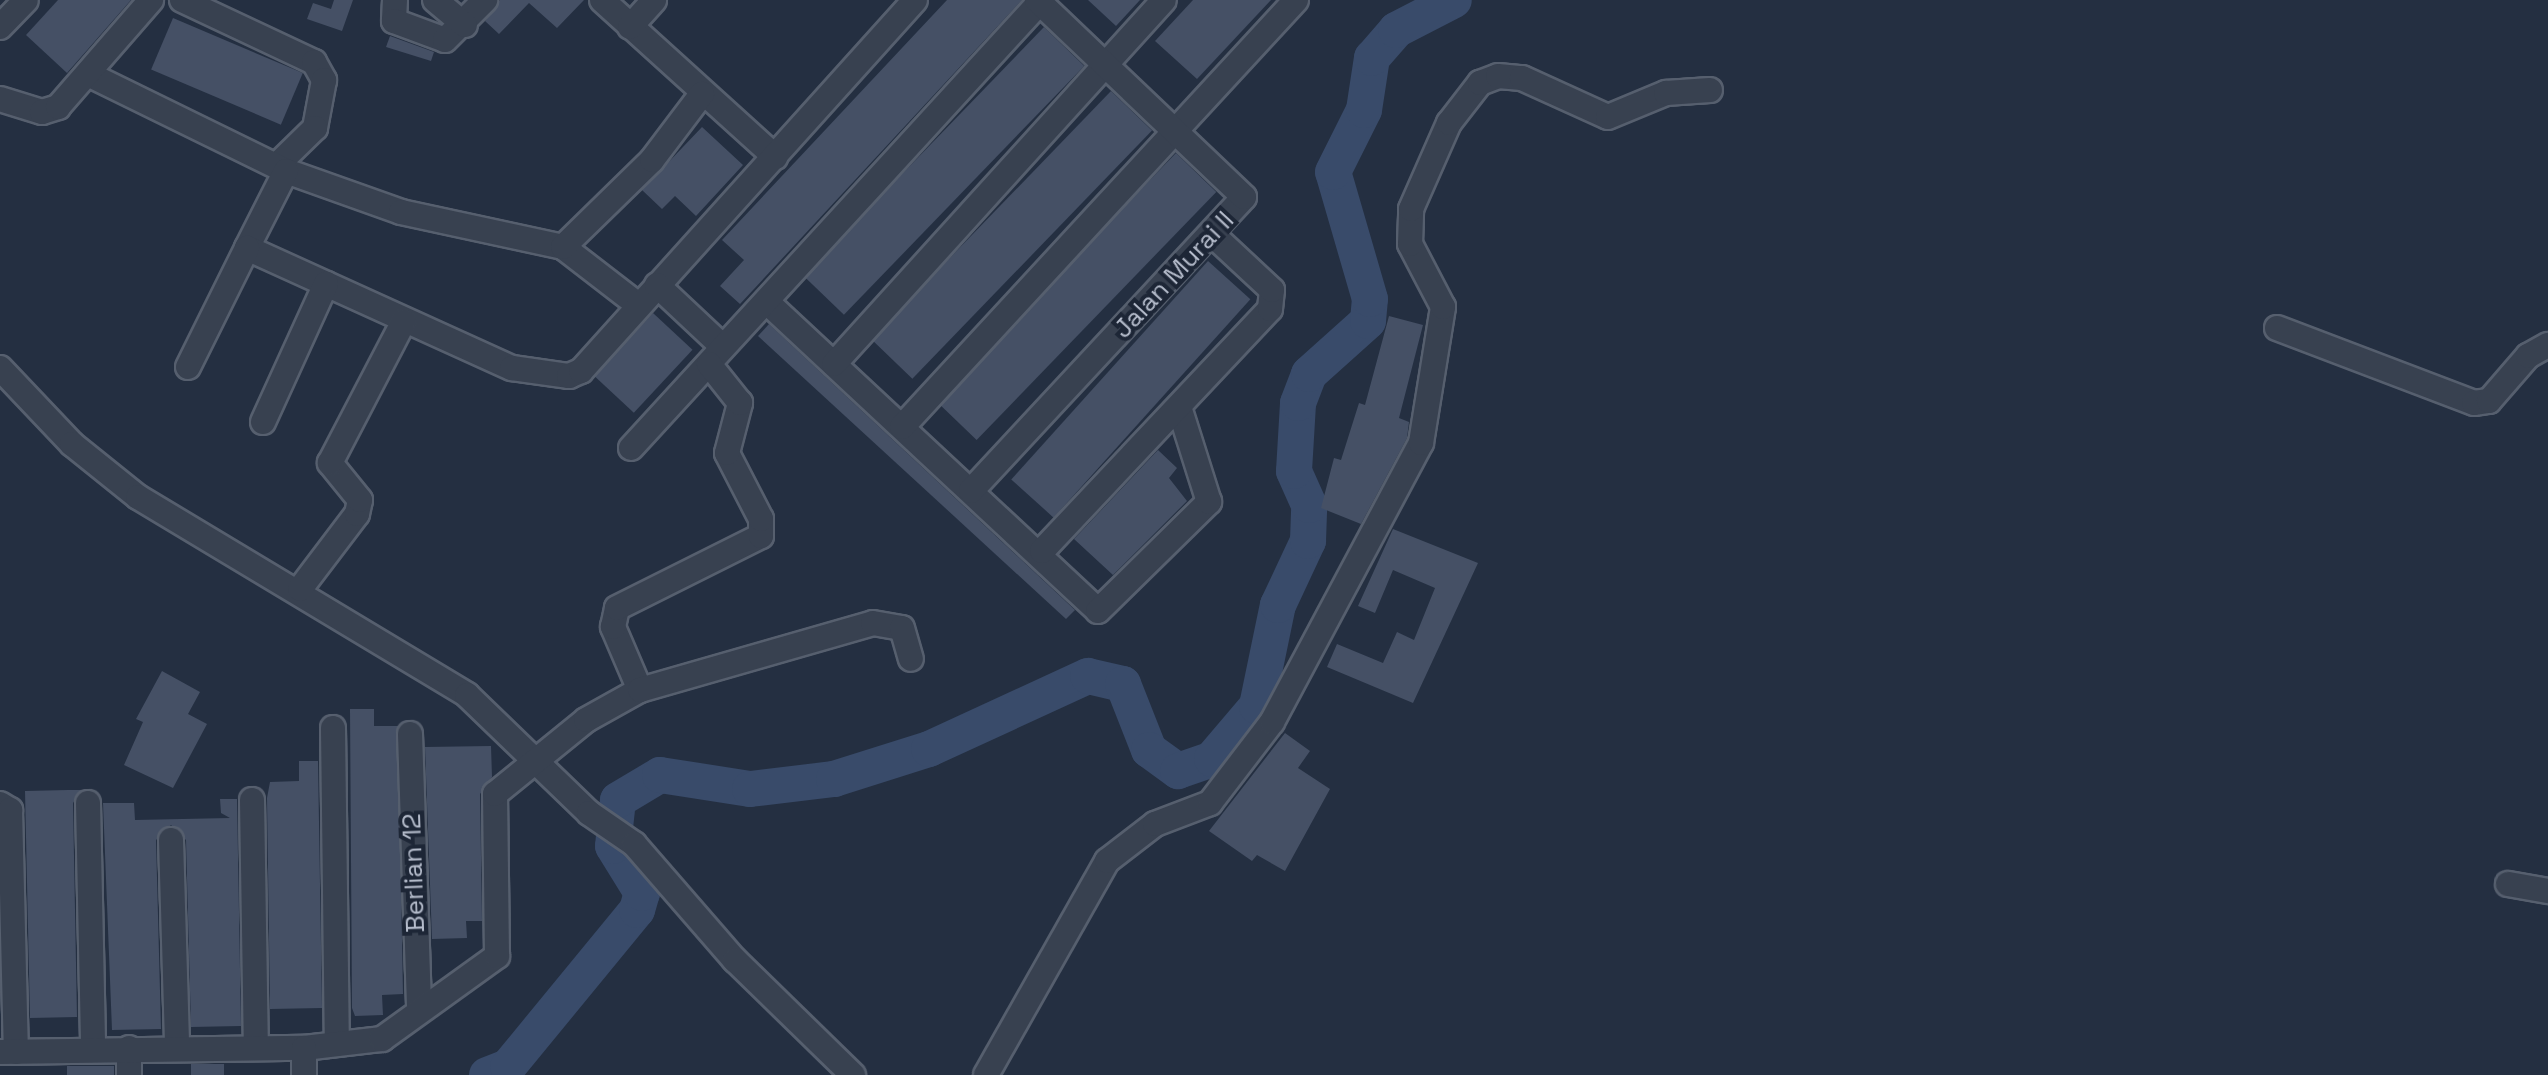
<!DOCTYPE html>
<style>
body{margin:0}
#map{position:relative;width:2548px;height:1075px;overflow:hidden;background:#242f41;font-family:"Space Grotesk",sans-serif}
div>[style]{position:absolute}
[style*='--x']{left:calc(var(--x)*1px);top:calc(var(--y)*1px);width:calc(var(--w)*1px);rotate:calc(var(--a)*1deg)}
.river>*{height:36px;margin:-18px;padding:0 18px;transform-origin:18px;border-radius:18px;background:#394b6a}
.building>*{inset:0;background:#455065;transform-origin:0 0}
.roads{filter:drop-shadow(2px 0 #565f6e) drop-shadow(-2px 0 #565f6e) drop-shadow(0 2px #565f6e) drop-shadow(0 -2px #565f6e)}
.minor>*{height:24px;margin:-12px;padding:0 12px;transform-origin:12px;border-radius:12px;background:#384150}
span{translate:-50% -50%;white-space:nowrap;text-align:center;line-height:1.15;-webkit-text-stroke:8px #1d2636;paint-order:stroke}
.street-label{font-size:26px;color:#b5bccb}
</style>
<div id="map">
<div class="river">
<div style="--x:487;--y:1075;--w:22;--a:-21"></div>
<div style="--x:508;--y:1067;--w:203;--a:-50.6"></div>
<div style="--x:637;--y:910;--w:18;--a:-74"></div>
<div style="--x:642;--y:893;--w:55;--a:-121.7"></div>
<div style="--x:613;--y:846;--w:46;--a:-83.8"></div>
<div style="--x:618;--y:800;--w:49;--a:-30.8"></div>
<div style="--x:660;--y:775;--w:91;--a:8.8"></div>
<div style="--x:750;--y:789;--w:85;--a:-6.8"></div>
<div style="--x:834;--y:779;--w:100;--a:-17.5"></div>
<div style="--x:929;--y:749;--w:175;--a:-24.7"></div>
<div style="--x:1088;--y:676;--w:36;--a:13"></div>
<div style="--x:1123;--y:684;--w:71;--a:68.5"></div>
<div style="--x:1149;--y:750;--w:36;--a:36"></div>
<div style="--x:1178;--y:771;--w:36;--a:-19"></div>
<div style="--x:1212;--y:759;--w:70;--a:-49.7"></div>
<div style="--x:1257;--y:706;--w:103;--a:-78.3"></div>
<div style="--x:1278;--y:605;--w:71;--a:-64.9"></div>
<div style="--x:1308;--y:541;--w:36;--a:-88"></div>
<div style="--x:1309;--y:505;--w:37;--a:-114"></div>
<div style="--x:1294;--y:471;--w:68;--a:-86.6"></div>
<div style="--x:1298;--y:403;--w:31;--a:-69"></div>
<div style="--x:1309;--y:374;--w:79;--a:-41.9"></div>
<div style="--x:1368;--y:321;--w:22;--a:-85"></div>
<div style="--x:1370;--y:299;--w:132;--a:-106.2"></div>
<div style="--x:1333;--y:172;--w:69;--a:-63.4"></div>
<div style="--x:1364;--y:110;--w:53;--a:-81.3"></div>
<div style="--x:1372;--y:58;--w:37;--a:-49"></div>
<div style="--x:1396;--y:30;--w:65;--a:-27.3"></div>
</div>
<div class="building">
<div style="clip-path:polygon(58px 0,131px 0,67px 73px,26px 35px)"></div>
<div style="clip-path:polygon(334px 0,353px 0,342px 31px,307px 19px,313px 3px,331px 9px)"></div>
<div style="clip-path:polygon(500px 0,584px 0,557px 28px,529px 3px,499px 34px,485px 21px)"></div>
<div style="clip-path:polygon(947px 0,1022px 0,740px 304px,720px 286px,744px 260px,722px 240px)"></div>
<div style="clip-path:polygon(1088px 0,1140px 0,1116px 26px)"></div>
<div style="clip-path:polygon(1193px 0,1271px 0,1197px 79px,1155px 41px)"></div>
<div style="left:173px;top:18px;width:141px;height:56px;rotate:23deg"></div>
<div style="left:1044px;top:27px;width:56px;height:346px;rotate:44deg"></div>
<div style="clip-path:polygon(390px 36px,434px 52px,431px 61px,386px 47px)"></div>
<div style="left:1111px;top:91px;width:57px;height:345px;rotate:44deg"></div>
<div style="clip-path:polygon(702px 127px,743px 165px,696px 216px,675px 196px,662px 209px,642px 190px)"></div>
<div style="left:1176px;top:153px;width:56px;height:345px;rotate:44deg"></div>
<div style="left:1208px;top:261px;width:57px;height:294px;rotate:42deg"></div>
<div style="left:653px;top:313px;width:54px;height:86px;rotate:43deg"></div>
<div style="clip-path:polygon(1389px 316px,1423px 325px,1399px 418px,1409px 422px,1407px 438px,1361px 524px,1321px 508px,1334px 458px,1341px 460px,1359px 403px,1365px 405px)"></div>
<div style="clip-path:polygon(769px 324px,1075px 610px,1066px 619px,758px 336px)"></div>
<div style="clip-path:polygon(1158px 450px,1177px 468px,1169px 478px,1187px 501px,1113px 575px,1074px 539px)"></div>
<div style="clip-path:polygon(1393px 529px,1478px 563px,1413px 703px,1327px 667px,1337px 644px,1383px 663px,1397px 632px,1414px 640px,1435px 588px,1393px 570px,1375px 613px,1358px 606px)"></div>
<div style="clip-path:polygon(162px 671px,200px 692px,188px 714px,207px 724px,173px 788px,124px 765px,143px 722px,136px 719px)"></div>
<div style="clip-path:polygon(350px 709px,374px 709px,374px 726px,398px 726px,403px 994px,382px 995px,383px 1015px,355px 1016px,352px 1008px)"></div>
<div style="clip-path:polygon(1285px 733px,1310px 751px,1298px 768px,1330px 789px,1285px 871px,1257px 855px,1252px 861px,1209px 831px)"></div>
<div style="clip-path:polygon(491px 746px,492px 777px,480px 794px,482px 921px,466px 921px,467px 938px,432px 939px,425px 747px)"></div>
<div style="clip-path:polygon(299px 761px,318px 761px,322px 1008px,270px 1009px,267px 798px,270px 782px,299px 781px)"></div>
<div style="clip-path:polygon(68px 790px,82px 790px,73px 803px,77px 1017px,30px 1018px,25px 791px)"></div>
<div style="clip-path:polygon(220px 799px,237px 799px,241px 1026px,191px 1027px,186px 840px,171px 825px,156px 840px,161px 1029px,112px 1030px,103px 803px,134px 803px,135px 820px,230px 818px,221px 813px)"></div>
<div style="left:191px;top:1064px;width:33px;height:11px"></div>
<div style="left:67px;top:1066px;width:47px;height:9px"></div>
</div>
<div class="roads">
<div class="minor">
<div style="--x:182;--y:0;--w:146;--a:25.2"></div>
<div style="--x:314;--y:62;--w:21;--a:61"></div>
<div style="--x:324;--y:80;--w:49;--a:100.6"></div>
<div style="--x:315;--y:128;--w:54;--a:135.7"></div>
<div style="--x:395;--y:0;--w:21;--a:93"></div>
<div style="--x:394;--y:21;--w:54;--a:20.4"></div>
<div style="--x:445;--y:40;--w:57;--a:-45"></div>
<div style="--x:435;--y:0;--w:39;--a:40"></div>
<div style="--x:602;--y:0;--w:234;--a:42.2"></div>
<div style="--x:0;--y:27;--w:37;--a:-46"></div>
<div style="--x:630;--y:27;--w:36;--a:-48"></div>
<div style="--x:92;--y:76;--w:216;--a:26.1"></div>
<div style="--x:286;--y:171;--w:122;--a:19.6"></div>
<div style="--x:401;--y:212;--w:166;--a:12.2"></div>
<div style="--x:563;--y:247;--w:95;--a:37.7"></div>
<div style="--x:0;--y:99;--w:44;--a:17.2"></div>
<div style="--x:42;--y:112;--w:17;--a:-17"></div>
<div style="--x:58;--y:107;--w:142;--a:-49"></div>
<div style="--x:286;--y:171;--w:86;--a:116.9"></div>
<div style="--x:247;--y:248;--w:291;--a:24.4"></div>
<div style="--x:512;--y:368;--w:58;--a:8"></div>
<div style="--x:569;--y:376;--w:13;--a:-23"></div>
<div style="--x:581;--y:371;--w:499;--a:-48"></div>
<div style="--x:563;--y:247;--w:124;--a:-44.3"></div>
<div style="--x:652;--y:160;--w:83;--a:-52.9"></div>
<div style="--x:657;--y:285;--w:88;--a:43.2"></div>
<div style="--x:768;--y:303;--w:451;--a:43"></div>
<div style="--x:1098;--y:611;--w:156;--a:-44.5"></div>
<div style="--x:1209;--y:502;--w:100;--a:-107.5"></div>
<div style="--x:2277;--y:328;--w:211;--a:20.8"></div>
<div style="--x:2474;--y:403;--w:15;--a:-8"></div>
<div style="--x:2489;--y:401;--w:60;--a:-49.1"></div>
<div style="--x:2528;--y:356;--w:23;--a:-29"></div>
<div style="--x:834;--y:364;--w:491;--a:-47.8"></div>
<div style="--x:188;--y:367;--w:133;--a:-63.6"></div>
<div style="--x:0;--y:368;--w:105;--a:46.5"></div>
<div style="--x:72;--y:444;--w:85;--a:38.8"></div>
<div style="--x:138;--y:497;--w:384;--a:31"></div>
<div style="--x:467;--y:695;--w:170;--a:44"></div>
<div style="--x:589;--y:813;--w:55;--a:34.6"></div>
<div style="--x:634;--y:844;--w:154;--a:49"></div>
<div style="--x:735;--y:960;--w:165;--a:44.3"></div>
<div style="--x:263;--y:422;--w:152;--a:-65.5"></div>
<div style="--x:902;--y:427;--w:581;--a:-47.3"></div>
<div style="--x:631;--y:448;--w:608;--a:-47.47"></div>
<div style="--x:971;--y:491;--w:401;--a:-47.1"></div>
<div style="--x:1244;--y:197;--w:286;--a:-136.4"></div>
<div style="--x:1042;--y:551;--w:332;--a:-46.7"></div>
<div style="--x:1270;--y:309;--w:19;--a:-84"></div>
<div style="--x:1272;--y:290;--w:79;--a:-137"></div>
<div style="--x:300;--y:589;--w:94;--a:-52.8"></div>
<div style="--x:357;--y:514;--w:14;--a:-78"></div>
<div style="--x:360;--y:500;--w:48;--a:-129"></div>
<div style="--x:330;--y:463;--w:160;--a:-62.5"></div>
<div style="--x:640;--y:690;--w:69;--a:-113.2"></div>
<div style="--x:613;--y:627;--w:19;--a:-78"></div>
<div style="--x:617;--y:608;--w:161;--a:-26.6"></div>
<div style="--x:761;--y:536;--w:17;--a:-90"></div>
<div style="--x:761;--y:519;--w:74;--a:-117.3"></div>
<div style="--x:727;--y:453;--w:52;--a:-75.4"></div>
<div style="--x:740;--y:403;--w:50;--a:-128.5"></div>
<div style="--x:333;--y:728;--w:316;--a:89.3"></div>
<div style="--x:410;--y:734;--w:277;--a:88.1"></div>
<div style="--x:252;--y:800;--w:246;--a:89.1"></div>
<div style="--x:88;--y:803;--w:247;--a:88.8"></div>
<div style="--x:0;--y:804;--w:12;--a:31"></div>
<div style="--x:10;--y:810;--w:242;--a:88.6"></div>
<div style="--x:171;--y:840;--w:208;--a:88.3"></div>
<div style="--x:2508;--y:884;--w:41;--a:9.9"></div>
<div style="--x:129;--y:1048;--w:27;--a:90"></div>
<div style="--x:0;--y:1052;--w:304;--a:-0.8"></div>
<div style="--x:304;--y:1048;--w:79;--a:-6.6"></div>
<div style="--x:382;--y:1039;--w:142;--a:-35.8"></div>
<div style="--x:497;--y:956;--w:162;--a:-90.7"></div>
<div style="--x:495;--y:794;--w:117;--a:-39.1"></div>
<div style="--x:586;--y:720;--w:62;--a:-29.1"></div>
<div style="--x:640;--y:690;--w:242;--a:-16"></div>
<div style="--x:873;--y:623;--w:29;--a:10"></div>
<div style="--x:902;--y:628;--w:32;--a:74"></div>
<div style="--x:304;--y:1075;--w:27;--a:-90"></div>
<div style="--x:986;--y:1075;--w:246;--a:-60.5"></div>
<div style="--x:1107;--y:861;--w:61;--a:-37.6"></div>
<div style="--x:1155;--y:824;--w:59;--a:-20.9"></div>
<div style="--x:1210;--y:803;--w:102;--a:-52.6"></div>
<div style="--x:1272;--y:722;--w:316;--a:-61.9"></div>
<div style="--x:1421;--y:443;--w:138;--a:-80.8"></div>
<div style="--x:1443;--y:307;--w:71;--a:-117.6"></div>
<div style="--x:1410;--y:244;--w:35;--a:-88"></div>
<div style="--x:1411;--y:209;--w:94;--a:-66.2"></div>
<div style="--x:1449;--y:123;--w:51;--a:-52.2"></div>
<div style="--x:1480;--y:83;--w:19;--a:-21"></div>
<div style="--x:1498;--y:76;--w:24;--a:5"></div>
<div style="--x:1522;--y:78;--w:94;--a:24.4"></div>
<div style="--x:1608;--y:117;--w:63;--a:-22.5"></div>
<div style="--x:1666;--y:93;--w:44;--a:-3.9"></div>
</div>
</div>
<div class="street-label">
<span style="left:1174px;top:275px;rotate:-47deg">Jalan Murai II</span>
<span style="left:414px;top:873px;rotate:-92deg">Berlian 12</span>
</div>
</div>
